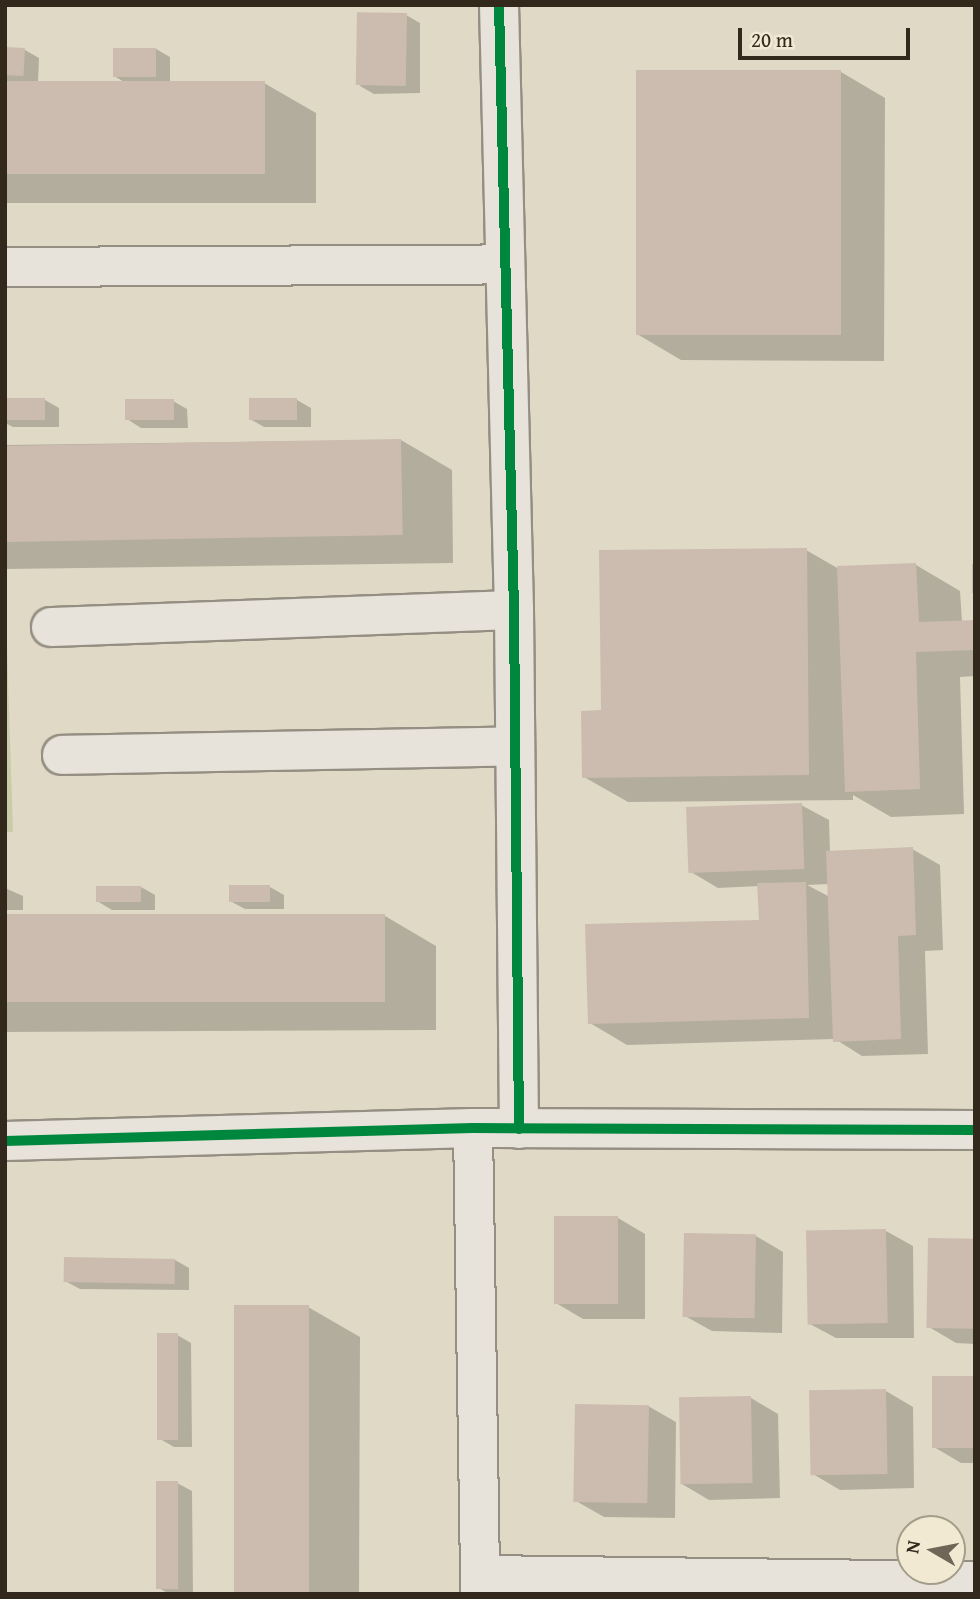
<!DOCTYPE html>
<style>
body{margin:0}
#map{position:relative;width:980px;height:1599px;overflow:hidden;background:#e0d9c6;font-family:"Gentium Book Plus",serif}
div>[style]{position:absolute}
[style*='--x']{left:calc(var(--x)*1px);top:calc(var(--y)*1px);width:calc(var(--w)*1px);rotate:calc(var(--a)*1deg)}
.green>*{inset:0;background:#cacba8}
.shadow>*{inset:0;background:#0003}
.building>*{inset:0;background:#ccbcb0;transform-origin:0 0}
.roads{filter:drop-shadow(2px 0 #958f83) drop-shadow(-2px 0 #958f83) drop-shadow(0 2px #958f83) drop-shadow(0 -2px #958f83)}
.minor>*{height:38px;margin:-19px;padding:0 19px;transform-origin:19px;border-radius:19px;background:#e7e3da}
.cycleway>*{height:10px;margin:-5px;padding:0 5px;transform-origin:5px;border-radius:5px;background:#00873e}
span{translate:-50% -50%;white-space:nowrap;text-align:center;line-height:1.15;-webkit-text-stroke:5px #f2e9d3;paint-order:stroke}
.frame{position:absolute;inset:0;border:7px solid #32281c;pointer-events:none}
.north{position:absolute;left:896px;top:1515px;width:70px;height:70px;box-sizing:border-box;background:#f2e9d3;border:2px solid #a59c8a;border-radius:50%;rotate:280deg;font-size:19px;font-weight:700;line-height:28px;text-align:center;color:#32281c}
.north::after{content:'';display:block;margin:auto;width:24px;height:32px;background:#6f6658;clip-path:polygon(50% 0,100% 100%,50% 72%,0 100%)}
.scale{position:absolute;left:738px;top:28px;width:172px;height:32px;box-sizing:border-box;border:4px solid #32281c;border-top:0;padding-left:9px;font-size:21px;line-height:24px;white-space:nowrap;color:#32281c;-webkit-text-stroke:5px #f2e9d3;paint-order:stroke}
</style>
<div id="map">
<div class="green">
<div style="clip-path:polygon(5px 586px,13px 832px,5px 832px)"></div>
</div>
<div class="shadow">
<div style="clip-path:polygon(406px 15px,420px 23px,420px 93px,374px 94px,360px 86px)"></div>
<div style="clip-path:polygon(5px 49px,25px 50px,39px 58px,38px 83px,126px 83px,114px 76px,156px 49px,170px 57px,170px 83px,264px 83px,316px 113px,316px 203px,5px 203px)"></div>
<div style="clip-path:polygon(638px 71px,841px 72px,885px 98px,884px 361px,681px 360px,637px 334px)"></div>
<div style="clip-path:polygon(5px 400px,45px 400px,59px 408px,59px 427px,13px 427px,5px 423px)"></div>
<div style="clip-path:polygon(297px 400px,311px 408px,311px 427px,264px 427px,250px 419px)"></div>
<div style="clip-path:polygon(173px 401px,187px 409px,188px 428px,141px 428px,127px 419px)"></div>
<div style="clip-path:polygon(401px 440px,452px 470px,453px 563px,5px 569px,5px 445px)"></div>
<div style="clip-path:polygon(806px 550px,839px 569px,916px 565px,960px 591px,962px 622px,975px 621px,975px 676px,960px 677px,964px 814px,891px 817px,853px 795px,853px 800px,628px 802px,584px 777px,602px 712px)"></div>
<div style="clip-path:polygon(evenodd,801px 805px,829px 820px,830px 852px,912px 849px,940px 865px,943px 950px,925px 951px,928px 1054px,862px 1056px,835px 1039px,627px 1045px,590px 1023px,760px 921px,759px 886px,718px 888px,691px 872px,801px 805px,829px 884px,830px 897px,807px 885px,829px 884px)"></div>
<div style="clip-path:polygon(141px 887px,155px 895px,155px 910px,112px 910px,97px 901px)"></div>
<div style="clip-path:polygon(270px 887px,284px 895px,284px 909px,245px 909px,230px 901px)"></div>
<div style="clip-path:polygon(5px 888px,23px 896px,23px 910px,5px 910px)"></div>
<div style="clip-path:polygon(385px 916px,436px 946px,436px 1030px,5px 1032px,5px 918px)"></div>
<div style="clip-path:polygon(618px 1218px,645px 1234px,645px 1319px,583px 1319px,556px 1303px)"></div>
<div style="clip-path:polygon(886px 1231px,913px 1246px,914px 1338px,836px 1338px,808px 1323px)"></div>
<div style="clip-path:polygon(756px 1236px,783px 1252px,782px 1333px,712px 1331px,685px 1316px)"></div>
<div style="clip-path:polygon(975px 1241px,975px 1344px,956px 1343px,929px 1327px)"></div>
<div style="clip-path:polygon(175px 1260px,189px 1268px,189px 1290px,80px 1289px,65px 1281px)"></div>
<div style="clip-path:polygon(308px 1307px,360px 1337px,359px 1594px,235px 1594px)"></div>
<div style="clip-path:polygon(177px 1335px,191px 1343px,192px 1447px,174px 1447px,160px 1439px)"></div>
<div style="clip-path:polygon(975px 1377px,975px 1463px,961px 1463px,934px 1447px)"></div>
<div style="clip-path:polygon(886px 1391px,913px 1407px,914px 1488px,840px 1490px,813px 1474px)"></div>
<div style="clip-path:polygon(751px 1398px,778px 1414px,780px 1498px,709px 1500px,682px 1484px)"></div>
<div style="clip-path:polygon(648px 1406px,676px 1422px,675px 1518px,604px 1517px,576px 1501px)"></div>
<div style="clip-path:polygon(177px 1483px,192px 1491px,193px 1594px,169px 1594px,159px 1588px)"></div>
</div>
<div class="building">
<div style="left:407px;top:13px;width:73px;height:50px;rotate:91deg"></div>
<div style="left:5px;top:47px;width:20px;height:28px;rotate:3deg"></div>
<div style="left:113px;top:48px;width:43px;height:29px"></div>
<div style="left:636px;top:70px;width:205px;height:265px"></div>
<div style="left:5px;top:81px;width:260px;height:93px"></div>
<div style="left:5px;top:398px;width:40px;height:22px"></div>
<div style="left:249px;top:398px;width:48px;height:22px"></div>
<div style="left:125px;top:399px;width:49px;height:21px"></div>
<div style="left:401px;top:439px;width:96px;height:396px;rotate:89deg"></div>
<div style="clip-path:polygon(807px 548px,809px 775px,582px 778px,581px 711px,601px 710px,599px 550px)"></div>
<div style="clip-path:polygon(916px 563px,919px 622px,975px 620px,975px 650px,916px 652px,920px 789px,845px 792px,837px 566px)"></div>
<div style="left:972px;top:564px;width:3px;height:29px"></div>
<div style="left:802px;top:803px;width:66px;height:116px;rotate:88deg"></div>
<div style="clip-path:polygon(913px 847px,916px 935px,898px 936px,901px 1039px,833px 1042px,826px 851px)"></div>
<div style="clip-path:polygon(806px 882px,809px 1018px,588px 1024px,585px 924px,759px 920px,757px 883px)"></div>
<div style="left:229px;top:885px;width:41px;height:17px"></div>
<div style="left:96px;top:886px;width:45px;height:16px"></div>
<div style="left:385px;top:914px;width:88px;height:380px;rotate:90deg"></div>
<div style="left:554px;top:1216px;width:64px;height:88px"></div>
<div style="left:886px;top:1229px;width:94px;height:80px;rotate:89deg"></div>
<div style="left:684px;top:1233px;width:72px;height:84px;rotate:1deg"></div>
<div style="left:928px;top:1238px;width:47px;height:90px;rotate:1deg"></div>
<div style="left:64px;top:1257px;width:111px;height:25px;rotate:1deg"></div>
<div style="left:234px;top:1305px;width:75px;height:289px"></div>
<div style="left:178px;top:1333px;width:107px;height:21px;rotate:90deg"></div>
<div style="left:932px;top:1376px;width:43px;height:72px"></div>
<div style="left:886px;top:1389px;width:85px;height:77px;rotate:89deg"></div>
<div style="left:751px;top:1396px;width:87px;height:72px;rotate:89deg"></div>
<div style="left:575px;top:1404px;width:74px;height:98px;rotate:1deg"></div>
<div style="left:156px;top:1481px;width:22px;height:108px"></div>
</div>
<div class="roads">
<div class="minor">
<div style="--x:499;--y:5;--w:605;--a:88.58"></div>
<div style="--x:514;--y:610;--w:519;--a:89.45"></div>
<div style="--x:5;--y:267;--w:497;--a:-0.3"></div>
<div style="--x:51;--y:627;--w:463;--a:-2.1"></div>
<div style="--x:62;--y:755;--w:453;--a:-1.1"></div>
<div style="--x:473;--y:1128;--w:466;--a:89.1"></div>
<div style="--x:5;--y:1141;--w:468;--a:-1.6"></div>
<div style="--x:473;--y:1128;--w:502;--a:0.23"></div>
<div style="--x:480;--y:1575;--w:495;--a:0.7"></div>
</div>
</div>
<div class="cycleway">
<div style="--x:499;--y:5;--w:605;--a:88.58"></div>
<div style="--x:514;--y:610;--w:519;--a:89.45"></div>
<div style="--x:5;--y:1141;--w:468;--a:-1.6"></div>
<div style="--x:473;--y:1128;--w:502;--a:0.23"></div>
</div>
<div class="frame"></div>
<div class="north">N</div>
<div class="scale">20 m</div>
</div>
